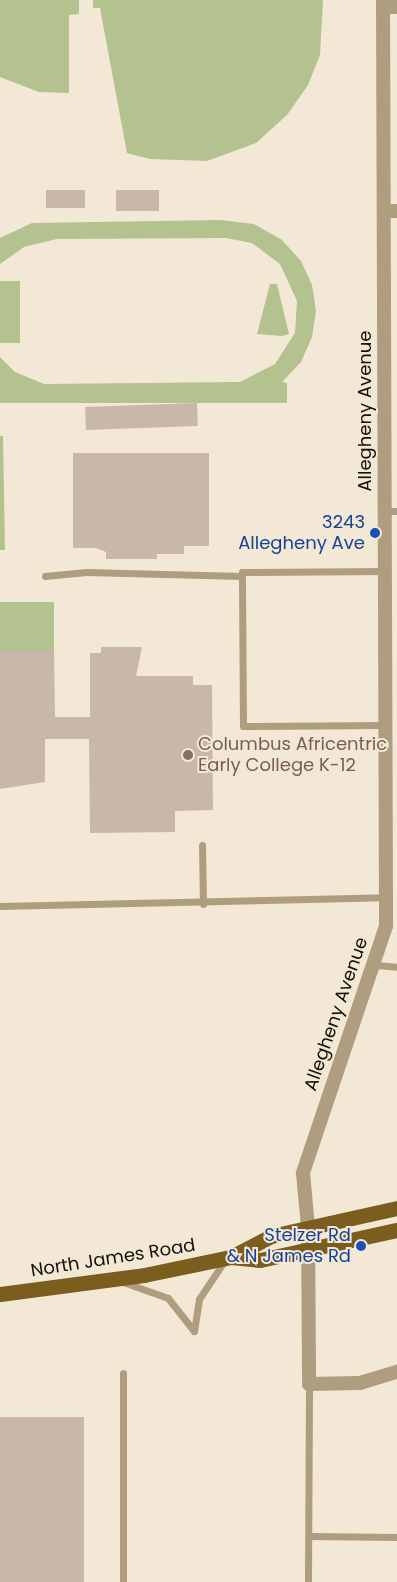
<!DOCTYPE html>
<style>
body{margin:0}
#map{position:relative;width:397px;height:1582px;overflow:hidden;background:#f3e7d5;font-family:Poppins,sans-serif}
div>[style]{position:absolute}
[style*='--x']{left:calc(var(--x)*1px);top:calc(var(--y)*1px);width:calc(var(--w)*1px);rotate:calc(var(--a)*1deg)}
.green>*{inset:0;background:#b3c28f;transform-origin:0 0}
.building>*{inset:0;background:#cab7ab;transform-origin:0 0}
.lane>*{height:7px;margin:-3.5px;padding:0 3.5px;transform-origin:3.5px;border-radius:3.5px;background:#ae9e7f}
.street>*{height:14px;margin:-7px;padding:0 7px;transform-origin:7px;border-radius:7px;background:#ae9e7f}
.primary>*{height:15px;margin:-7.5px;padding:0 7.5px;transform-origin:7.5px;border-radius:7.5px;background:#7b5e1d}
.dots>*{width:14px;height:14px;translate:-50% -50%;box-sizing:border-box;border:2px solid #f3e7d5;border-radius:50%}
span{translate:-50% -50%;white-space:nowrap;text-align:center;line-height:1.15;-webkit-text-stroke:4px #f3e7d5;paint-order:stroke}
.street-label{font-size:18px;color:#14100a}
.transit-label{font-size:18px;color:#164399}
.right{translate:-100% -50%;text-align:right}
.education-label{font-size:18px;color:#785e54}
.left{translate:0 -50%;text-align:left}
</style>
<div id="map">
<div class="green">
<div style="clip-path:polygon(0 0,79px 0,79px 14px,69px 15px,69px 93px,39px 92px,0 77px)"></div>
<div style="clip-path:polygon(93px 0,323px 0,320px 55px,308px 85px,287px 115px,256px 143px,207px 161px,150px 159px,127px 153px,100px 8px,93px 8px)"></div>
<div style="clip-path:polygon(220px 220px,254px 224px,282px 240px,301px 261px,312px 285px,316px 311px,312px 337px,301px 362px,282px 382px,287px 383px,287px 403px,0 403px,0 357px,15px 372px,44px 384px,240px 382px,275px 364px,295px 333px,297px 301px,280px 264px,252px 243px,226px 238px,57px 239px,24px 247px,0 264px,0 238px,32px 223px)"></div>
<div style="left:0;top:281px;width:20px;height:62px"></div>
<div style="clip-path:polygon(270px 284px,277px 284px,289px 334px,282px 336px,257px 334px)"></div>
<div style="clip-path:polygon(0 436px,3px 436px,5px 550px,0 550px)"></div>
<div style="left:0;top:602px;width:54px;height:49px"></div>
</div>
<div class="building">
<div style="left:46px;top:190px;width:39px;height:18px"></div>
<div style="left:116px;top:190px;width:43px;height:21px"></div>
<div style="left:197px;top:403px;width:23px;height:112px;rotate:88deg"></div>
<div style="clip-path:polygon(73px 453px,209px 453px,209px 546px,184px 546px,184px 554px,157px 554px,157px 559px,106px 559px,106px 552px,96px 548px,73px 548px)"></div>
<div style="clip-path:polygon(101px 647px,142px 647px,136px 676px,193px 676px,193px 685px,212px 685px,213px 810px,175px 811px,175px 832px,90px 833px,89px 739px,45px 739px,45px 782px,0 789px,0 651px,54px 651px,55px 717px,90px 717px,90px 653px,101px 653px)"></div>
<div style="left:0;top:1417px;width:84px;height:165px"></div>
</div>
<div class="lane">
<div style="--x:384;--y:511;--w:13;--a:0"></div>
<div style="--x:45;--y:576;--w:41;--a:-5.6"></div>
<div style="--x:86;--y:572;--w:156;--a:1.5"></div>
<div style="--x:383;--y:725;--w:140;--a:179.6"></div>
<div style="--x:243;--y:726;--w:150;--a:-90.4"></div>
<div style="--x:242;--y:576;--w:4;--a:-90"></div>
<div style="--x:242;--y:572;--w:142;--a:-0.4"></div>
<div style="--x:202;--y:845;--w:59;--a:89"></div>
<div style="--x:0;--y:906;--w:385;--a:-1.3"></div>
<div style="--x:376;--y:965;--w:21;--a:5"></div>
<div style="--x:120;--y:1281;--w:51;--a:19.5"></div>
<div style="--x:168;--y:1298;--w:42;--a:51.8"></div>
<div style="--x:194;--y:1331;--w:32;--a:-81"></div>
<div style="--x:199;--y:1299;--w:47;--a:-56.3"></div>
<div style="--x:309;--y:1536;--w:88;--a:0.7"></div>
<div style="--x:123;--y:1582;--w:209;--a:-90"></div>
<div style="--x:308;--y:1582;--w:198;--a:-89.7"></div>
</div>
<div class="street">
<div style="--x:383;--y:0;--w:926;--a:89.81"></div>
<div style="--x:386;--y:926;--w:261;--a:108.6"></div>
<div style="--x:303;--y:1173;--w:54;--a:84.7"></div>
<div style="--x:308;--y:1227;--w:157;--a:89.6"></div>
<div style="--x:309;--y:1384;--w:51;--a:-1.1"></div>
<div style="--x:360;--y:1383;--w:39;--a:-17"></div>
<div style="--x:383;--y:7;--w:14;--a:0"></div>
<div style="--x:384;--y:211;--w:13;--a:0"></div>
</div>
<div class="primary">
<div style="--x:231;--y:1257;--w:45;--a:-27.7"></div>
<div style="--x:271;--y:1236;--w:129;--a:-12.5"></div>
<div style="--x:0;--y:1294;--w:145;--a:-7.5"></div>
<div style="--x:144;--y:1275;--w:89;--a:-11.7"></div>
<div style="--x:231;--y:1257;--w:29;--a:6"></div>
<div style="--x:260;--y:1260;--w:140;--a:-12.4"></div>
</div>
<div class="dots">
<div style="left:375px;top:533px;background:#1a4fb4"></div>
<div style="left:188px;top:755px;background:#8d6e63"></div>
<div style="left:361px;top:1246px;background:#1a4fb4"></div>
</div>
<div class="street-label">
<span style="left:365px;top:411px;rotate:-90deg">Allegheny Avenue</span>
<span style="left:336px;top:1014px;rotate:-71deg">Allegheny Avenue</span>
<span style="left:113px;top:1258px;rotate:-9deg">North James Road</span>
</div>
<div class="transit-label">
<span class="right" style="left:365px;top:533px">3243<br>Allegheny Ave</span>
<span class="right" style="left:351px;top:1246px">Stelzer Rd<br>&amp; N James Rd</span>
</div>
<div class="education-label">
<span class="left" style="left:198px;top:755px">Columbus Africentric<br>Early College K-12</span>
</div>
</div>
